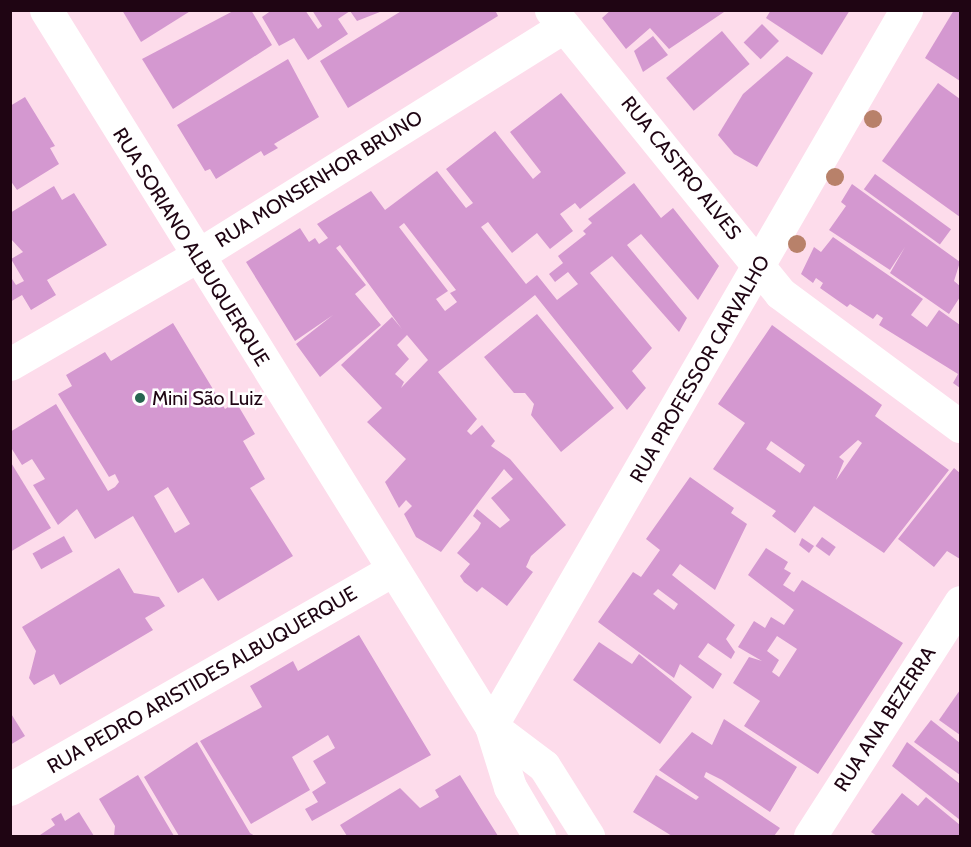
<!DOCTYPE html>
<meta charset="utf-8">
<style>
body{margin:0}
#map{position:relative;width:971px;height:847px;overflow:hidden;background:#fddceb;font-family:Cabin,sans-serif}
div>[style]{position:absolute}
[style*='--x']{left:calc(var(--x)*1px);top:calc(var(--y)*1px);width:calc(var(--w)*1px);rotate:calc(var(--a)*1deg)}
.building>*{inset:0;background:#d498d0;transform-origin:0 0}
.minor>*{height:33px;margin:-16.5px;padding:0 16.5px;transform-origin:16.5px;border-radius:16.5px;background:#fff}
.secondary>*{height:33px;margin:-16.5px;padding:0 16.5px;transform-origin:16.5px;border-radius:16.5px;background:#fff}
.trees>*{width:18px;height:18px;margin:-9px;border-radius:50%;background:#b8816a}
.dots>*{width:16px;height:16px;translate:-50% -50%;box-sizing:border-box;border:3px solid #fff;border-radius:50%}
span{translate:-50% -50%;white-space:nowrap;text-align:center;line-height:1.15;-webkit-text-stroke:5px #fff;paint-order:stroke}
.street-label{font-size:20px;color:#1f0513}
.poi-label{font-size:20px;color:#1f0513}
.left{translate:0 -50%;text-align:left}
.frame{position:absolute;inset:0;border:12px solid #1f0513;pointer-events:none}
</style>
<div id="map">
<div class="building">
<div style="clip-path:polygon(122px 10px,192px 10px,141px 42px)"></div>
<div style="clip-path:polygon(235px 10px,251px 10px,272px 45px,173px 109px,142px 59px)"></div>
<div style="clip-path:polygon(272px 10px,305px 10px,318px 29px,322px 26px,312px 10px,385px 10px,357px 21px,350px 11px,338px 19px,348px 34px,308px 60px,294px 38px,279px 46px,262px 17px)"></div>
<div style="clip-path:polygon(403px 10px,495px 10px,498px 16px,348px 108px,320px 61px)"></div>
<div style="clip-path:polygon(611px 10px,727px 10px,669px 49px,650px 28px,626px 49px,602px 18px)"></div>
<div style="clip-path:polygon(771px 10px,850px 10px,822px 55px,766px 18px)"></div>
<div style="clip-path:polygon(954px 10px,960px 10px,960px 81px,925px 58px)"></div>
<div style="left:762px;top:24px;width:24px;height:26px;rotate:45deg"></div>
<div style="left:722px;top:31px;width:43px;height:73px;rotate:50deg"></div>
<div style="clip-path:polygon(653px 36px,668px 55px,643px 72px,634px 51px)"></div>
<div style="clip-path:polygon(787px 56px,813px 73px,757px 167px,734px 154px,718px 135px,743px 94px)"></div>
<div style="clip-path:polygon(288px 59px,319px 117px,274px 144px,278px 148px,264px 156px,261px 151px,216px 179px,210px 169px,205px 171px,177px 125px)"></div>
<div style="clip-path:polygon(938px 83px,960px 99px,960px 217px,882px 161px)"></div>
<div style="clip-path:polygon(evenodd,561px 93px,626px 173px,580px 209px,575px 203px,560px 214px,573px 231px,550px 249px,537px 233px,512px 253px,488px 222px,481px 227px,526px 284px,537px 275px,557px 300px,578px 284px,568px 272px,555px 282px,549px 274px,563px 263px,558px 256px,586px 234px,583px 231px,592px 223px,588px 219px,634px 183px,661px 218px,673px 208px,719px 266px,698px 300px,641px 234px,627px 245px,687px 318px,679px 332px,612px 256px,590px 273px,652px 348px,632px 371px,646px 388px,627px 410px,535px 295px,438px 372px,477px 419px,467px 431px,471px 435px,482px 425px,495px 441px,491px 446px,510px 459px,566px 525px,531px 556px,526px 567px,533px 572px,507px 606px,482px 587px,477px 592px,464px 582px,460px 576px,470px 564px,457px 553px,478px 529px,481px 523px,473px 516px,477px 509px,500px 528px,510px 520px,491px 498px,513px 479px,504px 469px,441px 552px,416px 537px,404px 514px,412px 506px,406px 500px,399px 508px,385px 482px,406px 459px,367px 422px,382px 408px,341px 365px,392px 317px,402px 329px,340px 245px,336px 248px,366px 285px,355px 294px,381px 325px,320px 377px,296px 344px,333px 315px,295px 341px,246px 262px,300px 228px,309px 242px,315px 238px,319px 244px,328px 238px,317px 224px,371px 191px,385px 210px,437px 171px,466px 208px,473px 203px,446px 169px,495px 131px,533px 179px,541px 172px,510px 132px,561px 93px,404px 223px,456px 290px,450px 293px,457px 302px,445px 311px,436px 299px,448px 291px,399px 227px,404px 223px,561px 93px,407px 335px,428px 360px,401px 388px,404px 382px,395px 374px,409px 359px,397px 345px,407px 335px)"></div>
<div style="clip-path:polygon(25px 97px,55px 146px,50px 148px,59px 164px,17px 190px,10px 180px,10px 106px)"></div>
<div style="left:875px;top:174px;width:94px;height:19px;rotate:36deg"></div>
<div style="clip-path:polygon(852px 184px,960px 262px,954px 281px,960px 286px,960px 297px,949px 314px,890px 273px,905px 247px,890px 270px,829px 230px,846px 206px,841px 202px)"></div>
<div style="clip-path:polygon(54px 186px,62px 200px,74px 193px,107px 245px,47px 280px,56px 295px,31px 310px,22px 295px,10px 302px,10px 276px,16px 285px,24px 281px,11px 259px,23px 252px,10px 238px,10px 213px)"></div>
<div style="clip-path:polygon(833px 237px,923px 299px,911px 315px,927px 327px,939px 310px,960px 325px,960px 388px,953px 383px,958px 374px,879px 325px,883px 318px,877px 314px,873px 319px,850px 304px,847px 307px,820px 288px,823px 283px,816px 278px,813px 283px,801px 274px,814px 247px,821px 252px)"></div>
<div style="clip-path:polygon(537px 314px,614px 408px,561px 452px,531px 415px,534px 404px,525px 393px,514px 393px,484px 357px)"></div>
<div style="clip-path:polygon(evenodd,173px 323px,225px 409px,236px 402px,255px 434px,243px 441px,265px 479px,250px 488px,293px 556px,218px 601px,203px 578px,178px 593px,133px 516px,95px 539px,77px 509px,58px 525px,33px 485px,45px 479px,32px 459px,22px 465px,10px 446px,10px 432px,56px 404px,108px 491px,115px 487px,119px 482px,115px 474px,109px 477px,58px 394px,72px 386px,66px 375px,105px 352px,111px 361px,173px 323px,168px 487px,190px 524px,175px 533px,154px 496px,168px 487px)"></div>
<div style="clip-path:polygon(evenodd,772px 325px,882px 405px,875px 416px,949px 470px,884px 553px,814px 506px,795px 533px,772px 516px,776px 511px,713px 469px,745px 423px,718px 404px,772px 325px,858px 440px,862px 443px,836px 480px,844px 461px,839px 457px,858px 440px,772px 325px,771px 441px,805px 465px,800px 473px,766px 449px,771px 441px)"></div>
<div style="clip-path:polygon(10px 461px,51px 528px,10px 552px)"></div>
<div style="clip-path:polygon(954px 468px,960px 473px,960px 559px,947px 551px,934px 567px,898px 539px)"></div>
<div style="clip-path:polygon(evenodd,690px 477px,734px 508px,731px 513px,747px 524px,715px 590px,680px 564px,672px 575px,735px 625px,726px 639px,735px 652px,731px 659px,708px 643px,698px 657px,722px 674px,713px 689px,680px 664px,674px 678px,598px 622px,633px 572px,641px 577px,660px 550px,646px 539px,690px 477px,658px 589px,678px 604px,674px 610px,653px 594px,658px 589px)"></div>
<div style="left:64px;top:536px;width:18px;height:36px;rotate:61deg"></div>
<div style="left:822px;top:537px;width:17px;height:11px;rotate:36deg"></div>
<div style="clip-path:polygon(802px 538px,814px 546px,809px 553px,799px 545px)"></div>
<div style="clip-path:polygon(evenodd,766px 548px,788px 562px,784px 569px,791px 573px,783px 585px,794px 592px,802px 580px,903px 643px,818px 774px,744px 726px,760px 701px,733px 683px,749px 657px,762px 661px,738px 647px,754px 621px,765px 628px,771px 617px,784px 625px,794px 610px,748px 575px,766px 548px,777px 636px,797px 649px,779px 677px,772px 672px,779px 660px,767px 651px,777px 636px)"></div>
<div style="clip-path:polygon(119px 568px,134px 593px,159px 597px,165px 606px,145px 618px,153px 630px,60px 685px,54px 674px,34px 685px,29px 678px,36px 651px,22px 627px)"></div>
<div style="clip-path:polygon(359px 635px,431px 755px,312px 821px,305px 809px,318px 802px,312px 792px,326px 783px,313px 761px,335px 748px,328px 735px,292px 757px,310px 790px,251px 824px,200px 741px,262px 707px,250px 686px,293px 661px,298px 671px)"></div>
<div style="clip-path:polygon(599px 642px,632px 664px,639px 654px,692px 697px,660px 744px,573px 680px)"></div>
<div style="clip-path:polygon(960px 690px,960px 735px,939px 720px)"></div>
<div style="clip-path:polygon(10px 712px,25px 736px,10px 745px)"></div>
<div style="clip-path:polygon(724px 719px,797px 767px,770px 812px,722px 780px,706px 772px,704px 777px,780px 828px,774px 836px,672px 836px,633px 812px,656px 775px,696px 800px,699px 797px,659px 770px,692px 732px,712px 745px)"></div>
<div style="clip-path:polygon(931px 720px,960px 743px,960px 775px,914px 742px)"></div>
<div style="clip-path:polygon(197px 742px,250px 833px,255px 836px,179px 836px,144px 777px)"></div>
<div style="clip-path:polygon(907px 742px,960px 784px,960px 820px,892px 766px)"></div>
<div style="clip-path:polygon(138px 775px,174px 836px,114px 836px,115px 826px,99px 799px)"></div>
<div style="clip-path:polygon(460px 775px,498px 836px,347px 836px,340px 825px,400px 788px,420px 808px,439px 797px,435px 790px)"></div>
<div style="clip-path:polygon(902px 793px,918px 806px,926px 797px,960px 825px,960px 836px,877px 836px,871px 832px)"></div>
<div style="clip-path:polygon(79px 812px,94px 836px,40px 835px,55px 825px,51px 819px,61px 813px,65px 821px)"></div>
</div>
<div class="minor">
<div style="--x:551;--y:10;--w:364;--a:51"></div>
<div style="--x:780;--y:293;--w:224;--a:36.5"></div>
<div style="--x:10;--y:364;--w:214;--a:-30"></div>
<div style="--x:195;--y:257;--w:435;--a:-32"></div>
<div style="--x:491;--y:726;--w:828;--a:-59.9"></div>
<div style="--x:10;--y:789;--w:441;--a:-29.8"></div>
<div style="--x:810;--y:836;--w:278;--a:-57.3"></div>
</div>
<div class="secondary">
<div style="--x:46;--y:10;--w:843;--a:58.14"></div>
<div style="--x:491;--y:726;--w:64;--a:72.7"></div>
<div style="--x:510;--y:787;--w:57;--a:59.4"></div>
<div style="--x:491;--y:726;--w:66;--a:37"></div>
<div style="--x:544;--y:766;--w:83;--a:57.8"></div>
</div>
<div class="trees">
<div style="left:873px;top:119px"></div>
<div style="left:835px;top:177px"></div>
<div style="left:797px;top:244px"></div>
</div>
<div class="dots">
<div style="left:140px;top:398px;background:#266450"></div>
</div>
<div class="street-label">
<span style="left:681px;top:168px;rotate:51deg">RUA CASTRO ALVES</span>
<span style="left:319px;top:179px;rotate:-32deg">RUA MONSENHOR BRUNO</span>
<span style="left:191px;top:247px;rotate:58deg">RUA SORIANO ALBUQUERQUE</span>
<span style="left:700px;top:369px;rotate:-60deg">RUA PROFESSOR CARVALHO</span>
<span style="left:202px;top:680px;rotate:-30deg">RUA PEDRO ARISTIDES ALBUQUERQUE</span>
<span style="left:885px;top:719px;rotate:-57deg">RUA ANA BEZERRA</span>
</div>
<div class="poi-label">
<span class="left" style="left:152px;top:398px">Mini São Luiz</span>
</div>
<div class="frame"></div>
</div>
